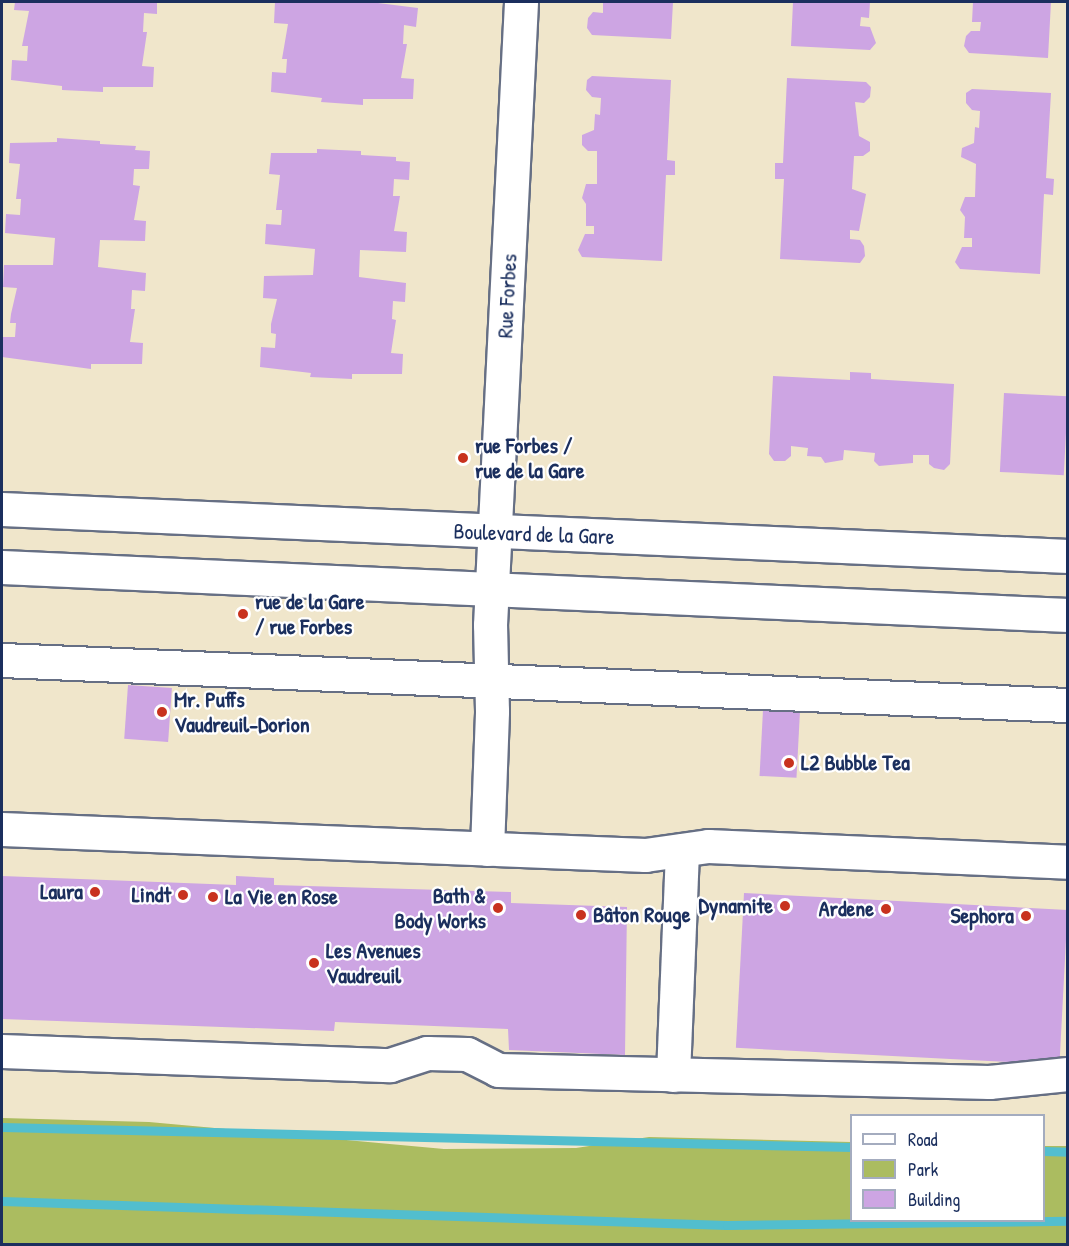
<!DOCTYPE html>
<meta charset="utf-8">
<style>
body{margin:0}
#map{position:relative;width:1069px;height:1246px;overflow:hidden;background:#f0e6cb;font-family:"Patrick Hand",sans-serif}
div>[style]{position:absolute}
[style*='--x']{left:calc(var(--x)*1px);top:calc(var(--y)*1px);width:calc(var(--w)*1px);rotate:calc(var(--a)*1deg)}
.green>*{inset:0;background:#abbc60}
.stream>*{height:9px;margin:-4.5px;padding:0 4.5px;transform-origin:4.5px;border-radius:4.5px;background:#52bece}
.building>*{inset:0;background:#cda5e3;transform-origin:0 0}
.roads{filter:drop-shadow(2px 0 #666f84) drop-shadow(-2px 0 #666f84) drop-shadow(0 2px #666f84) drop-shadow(0 -2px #666f84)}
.minor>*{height:33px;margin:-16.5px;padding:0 16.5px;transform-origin:16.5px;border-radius:16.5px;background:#fff}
.major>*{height:33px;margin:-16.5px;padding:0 16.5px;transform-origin:16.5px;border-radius:16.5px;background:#fff}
.dots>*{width:16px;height:16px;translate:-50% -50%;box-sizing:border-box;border:3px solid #fff;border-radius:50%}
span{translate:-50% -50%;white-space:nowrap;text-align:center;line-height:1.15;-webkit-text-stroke:4.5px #fff;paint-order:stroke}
.street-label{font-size:22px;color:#1b2f5e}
.poi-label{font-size:22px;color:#1b2f5e;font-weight:700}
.left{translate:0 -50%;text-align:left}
.right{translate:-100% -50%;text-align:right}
.frame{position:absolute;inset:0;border:3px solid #1b2f5e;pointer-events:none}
.legend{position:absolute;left:850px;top:1114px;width:195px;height:108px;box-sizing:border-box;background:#fff;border:2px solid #a4acbf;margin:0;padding:8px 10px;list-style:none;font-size:18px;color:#1b2f5e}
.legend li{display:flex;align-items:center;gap:12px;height:30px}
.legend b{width:30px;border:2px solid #a4acbf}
</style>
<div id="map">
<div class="green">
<div style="clip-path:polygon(2px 1118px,149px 1122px,444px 1149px,576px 1148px,649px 1137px,851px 1142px,852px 1220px,1044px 1220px,1044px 1146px,1067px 1146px,1067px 1244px,2px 1244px)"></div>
</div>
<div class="stream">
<div style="--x:2;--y:1127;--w:850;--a:1.35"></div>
<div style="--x:1044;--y:1151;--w:24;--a:2"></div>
<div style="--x:2;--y:1201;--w:725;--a:1.9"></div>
<div style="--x:727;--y:1225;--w:341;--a:-0.7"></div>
</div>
<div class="building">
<div style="clip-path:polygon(15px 2px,157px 2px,157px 14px,144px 13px,143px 32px,147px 32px,142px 66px,154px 67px,153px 87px,103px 87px,103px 92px,62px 90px,62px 86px,11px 80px,12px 60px,27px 61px,28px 46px,22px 46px,29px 11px,14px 10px)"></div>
<div style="clip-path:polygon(275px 2px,370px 2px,418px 8px,416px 27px,404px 25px,403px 44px,407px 44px,401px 78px,414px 79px,413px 99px,363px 99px,363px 105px,321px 102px,322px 98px,271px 92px,272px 72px,286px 73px,287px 59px,282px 59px,288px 24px,274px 23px)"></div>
<div style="clip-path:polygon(603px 2px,673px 2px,671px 39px,592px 35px,587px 28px,588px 18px,593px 12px,603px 13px)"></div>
<div style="clip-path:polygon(793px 2px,870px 2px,869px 18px,861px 17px,860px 26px,870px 27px,876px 43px,870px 50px,791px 46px)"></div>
<div style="clip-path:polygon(973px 2px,1051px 2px,1048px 58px,969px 53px,964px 46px,966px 36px,971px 31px,980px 31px,981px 22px,972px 22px)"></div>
<div style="clip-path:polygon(592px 76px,671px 80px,667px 160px,675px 161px,675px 175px,666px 175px,662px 261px,582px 257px,578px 250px,585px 234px,594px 234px,594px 226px,586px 226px,586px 204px,582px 198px,586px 184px,597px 184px,597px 151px,588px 151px,582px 145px,582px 135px,594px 130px,595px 114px,600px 115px,601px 98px,592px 97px,586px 90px,587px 80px)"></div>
<div style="clip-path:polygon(787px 78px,866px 82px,871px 87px,870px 97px,864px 103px,855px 102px,859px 136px,870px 142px,870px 151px,863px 156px,854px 156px,852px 189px,866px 194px,859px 231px,850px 230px,850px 239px,860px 240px,864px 246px,865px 256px,860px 263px,780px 259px,784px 179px,775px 179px,775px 163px,783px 163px)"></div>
<div style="clip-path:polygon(972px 89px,1051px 93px,1046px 178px,1054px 179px,1053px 195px,1044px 194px,1040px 274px,960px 269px,955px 262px,962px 247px,972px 247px,972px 238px,964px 238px,965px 217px,960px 210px,965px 197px,975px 197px,976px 164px,961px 157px,962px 148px,974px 143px,975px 127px,979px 128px,980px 111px,972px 110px,966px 103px,966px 93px)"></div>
<div style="clip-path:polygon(57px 138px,100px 141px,100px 144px,136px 146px,135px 150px,150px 151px,149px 169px,134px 169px,133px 185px,140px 186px,134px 220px,146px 221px,145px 241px,100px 240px,98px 267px,146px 273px,145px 291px,132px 290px,131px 309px,135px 309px,130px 342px,143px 343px,142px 364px,91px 364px,91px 369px,2px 357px,2px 337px,15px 337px,16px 323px,10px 323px,11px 314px,17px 288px,3px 287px,4px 265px,53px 265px,55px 238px,5px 233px,6px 214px,20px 215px,21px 199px,16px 199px,20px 164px,9px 163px,10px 143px,57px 142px)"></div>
<div style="clip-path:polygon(317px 149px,361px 151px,361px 155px,396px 157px,396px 161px,410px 162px,409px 180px,394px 179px,393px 196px,400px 196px,394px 231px,407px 232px,406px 252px,360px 250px,359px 277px,406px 283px,405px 302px,393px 301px,392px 319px,396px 320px,391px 353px,403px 354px,402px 374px,352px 374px,352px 379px,310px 377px,311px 373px,260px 367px,261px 347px,275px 348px,276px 334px,271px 333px,271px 324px,277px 299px,263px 298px,264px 276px,313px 275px,315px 249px,265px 244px,266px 224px,281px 225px,282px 210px,276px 210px,280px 175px,269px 174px,271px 153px,317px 153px)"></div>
<div style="clip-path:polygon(850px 372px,871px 373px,871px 379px,954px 384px,950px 464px,944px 470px,934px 468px,929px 464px,929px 455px,913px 455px,913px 463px,879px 466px,874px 461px,875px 453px,844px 450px,843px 460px,825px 463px,821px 457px,807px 456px,808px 448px,791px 446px,791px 456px,785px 461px,774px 461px,769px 454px,773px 376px,850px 380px)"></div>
<div style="left:1004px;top:393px;width:64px;height:79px;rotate:3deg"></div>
<div style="left:128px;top:685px;width:44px;height:54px;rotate:4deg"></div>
<div style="left:763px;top:710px;width:37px;height:66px;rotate:3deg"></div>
<div style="clip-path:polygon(2px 876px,236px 885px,236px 876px,274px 878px,274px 885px,511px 892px,511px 903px,627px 907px,625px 1055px,509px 1050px,508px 1029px,335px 1022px,334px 1031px,2px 1019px)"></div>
<div style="left:744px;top:893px;width:324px;height:155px;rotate:3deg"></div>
</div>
<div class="roads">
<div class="minor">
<div style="--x:2;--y:660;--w:1067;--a:2.42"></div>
<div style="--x:2;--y:829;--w:644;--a:2.32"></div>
<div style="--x:645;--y:855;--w:64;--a:-8.1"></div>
<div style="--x:708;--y:846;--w:360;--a:2.5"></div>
<div style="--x:487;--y:849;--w:138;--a:-87.9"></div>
<div style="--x:492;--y:711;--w:86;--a:-91.3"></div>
<div style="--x:490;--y:625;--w:624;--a:-87.15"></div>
<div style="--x:2;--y:1051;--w:388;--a:2.1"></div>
<div style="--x:390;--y:1065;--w:39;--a:-18"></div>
<div style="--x:427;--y:1053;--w:40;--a:1.4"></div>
<div style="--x:467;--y:1054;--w:35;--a:27"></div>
<div style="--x:498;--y:1070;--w:491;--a:1.4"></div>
<div style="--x:989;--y:1082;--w:79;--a:-5.8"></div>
<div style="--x:673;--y:1075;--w:225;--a:-87.7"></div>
</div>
<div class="major">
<div style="--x:2;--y:509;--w:1067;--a:2.52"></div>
<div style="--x:2;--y:567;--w:1067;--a:2.58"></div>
</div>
</div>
<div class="dots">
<div style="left:463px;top:458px;background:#c8321e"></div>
<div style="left:243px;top:614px;background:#c8321e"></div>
<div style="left:162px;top:712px;background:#c8321e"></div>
<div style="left:789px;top:763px;background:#c8321e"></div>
<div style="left:95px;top:892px;background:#c8321e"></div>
<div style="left:183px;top:895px;background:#c8321e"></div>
<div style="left:213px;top:897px;background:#c8321e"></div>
<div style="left:785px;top:906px;background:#c8321e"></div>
<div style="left:498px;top:908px;background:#c8321e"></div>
<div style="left:886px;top:909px;background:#c8321e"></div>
<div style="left:581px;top:915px;background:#c8321e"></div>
<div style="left:1026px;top:916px;background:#c8321e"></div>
<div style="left:314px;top:963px;background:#c8321e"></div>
</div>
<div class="street-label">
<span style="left:507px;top:296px;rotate:-87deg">Rue Forbes</span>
<span style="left:534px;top:534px;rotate:2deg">Boulevard de la Gare</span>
</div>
<div class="poi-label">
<span class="left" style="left:475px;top:458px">rue Forbes /<br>rue de la Gare</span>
<span class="left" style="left:255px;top:614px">rue de la Gare<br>/ rue Forbes</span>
<span class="left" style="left:174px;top:712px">Mr. Puffs<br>Vaudreuil-Dorion</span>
<span class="left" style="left:801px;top:763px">L2 Bubble Tea</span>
<span class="right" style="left:83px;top:892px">Laura</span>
<span class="right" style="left:171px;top:895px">Lindt</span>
<span class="right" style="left:486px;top:908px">Bath &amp;<br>Body Works</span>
<span class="left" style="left:225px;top:897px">La Vie en Rose</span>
<span class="right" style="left:773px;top:906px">Dynamite</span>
<span class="right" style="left:874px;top:909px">Ardene</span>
<span class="left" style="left:593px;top:915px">Bâton Rouge</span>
<span class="right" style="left:1014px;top:916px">Sephora</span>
<span class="left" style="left:326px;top:963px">Les Avenues<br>Vaudreuil</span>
</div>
<div class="frame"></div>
<ul class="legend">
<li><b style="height:8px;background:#fff"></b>Road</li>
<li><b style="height:16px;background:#abbc60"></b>Park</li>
<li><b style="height:16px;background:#cda5e3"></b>Building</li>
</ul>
</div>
